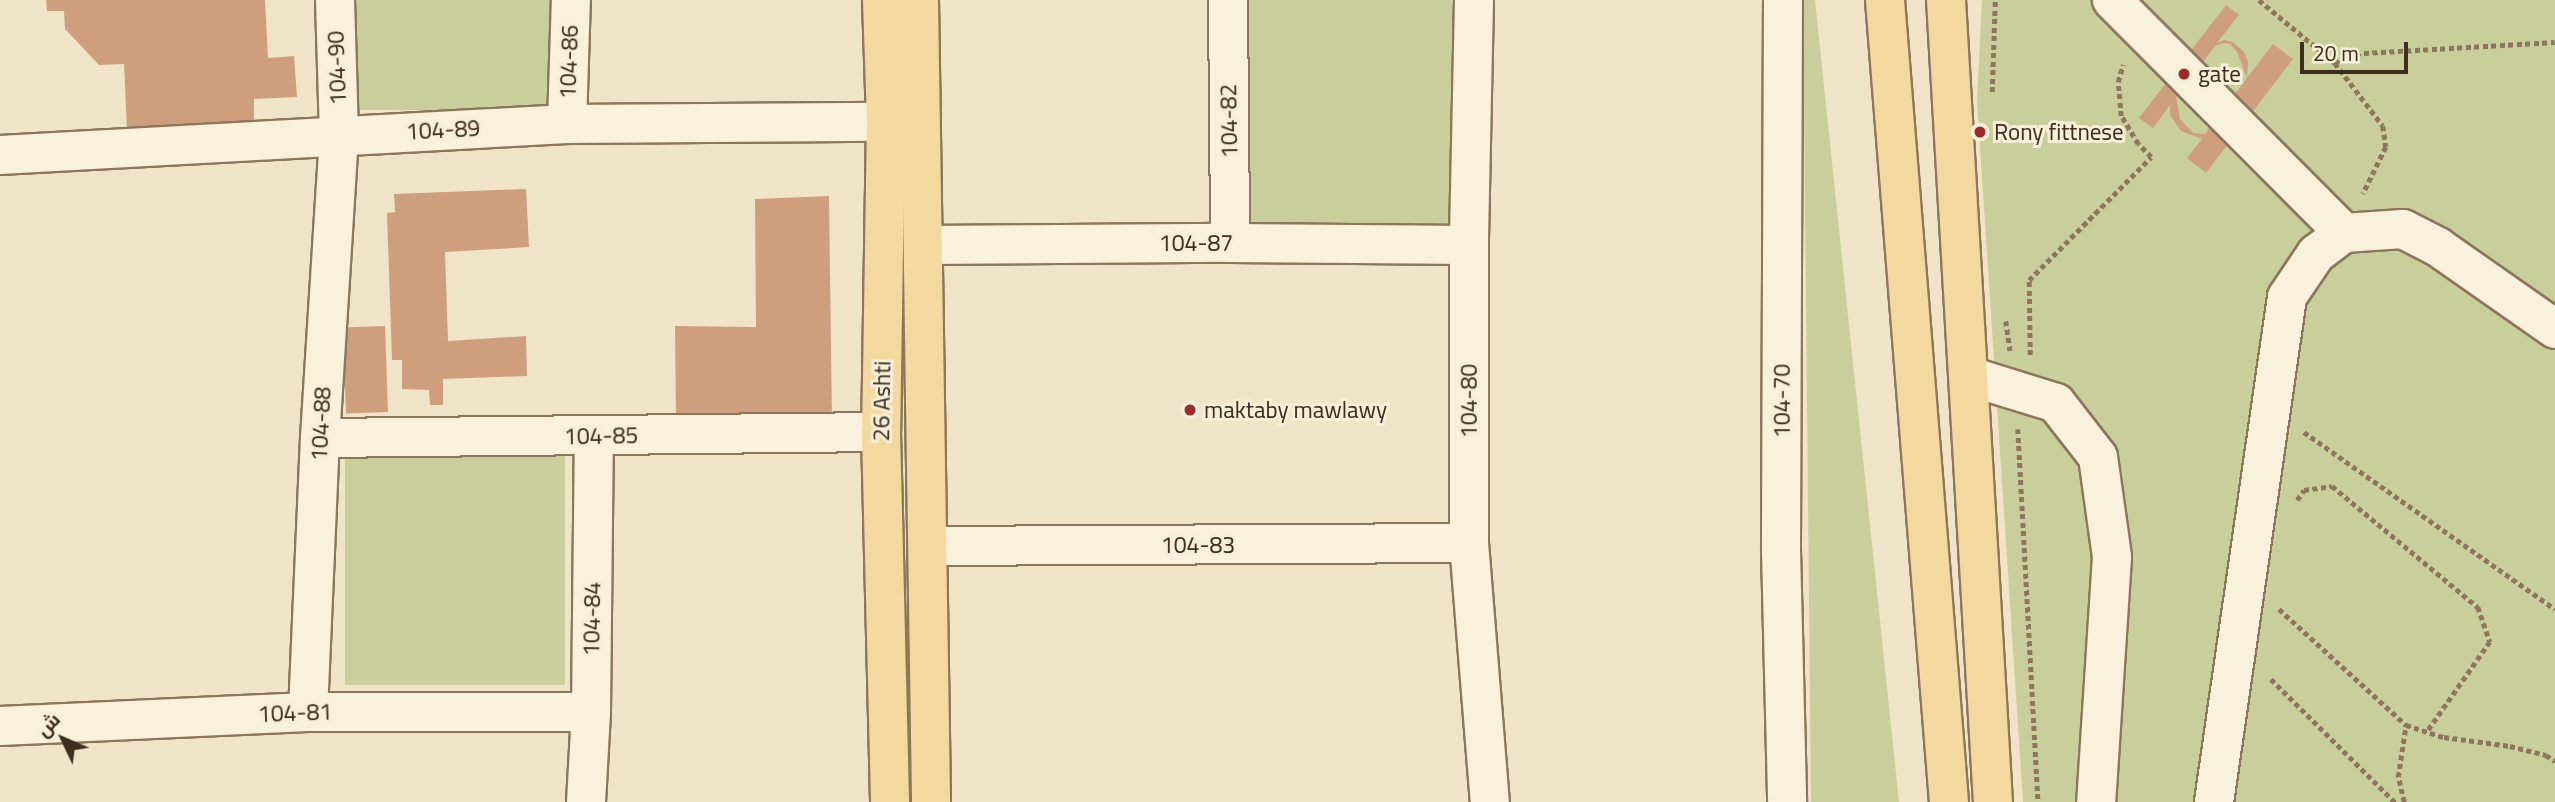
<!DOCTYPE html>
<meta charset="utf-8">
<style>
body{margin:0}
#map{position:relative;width:2555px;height:802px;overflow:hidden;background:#f0e4c8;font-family:Georgia,Cairo,serif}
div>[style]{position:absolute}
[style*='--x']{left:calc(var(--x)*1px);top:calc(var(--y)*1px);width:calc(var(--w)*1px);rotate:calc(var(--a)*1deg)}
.green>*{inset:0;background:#c9cf9b;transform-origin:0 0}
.building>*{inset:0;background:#cf9f7d;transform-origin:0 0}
.path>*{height:4.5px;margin-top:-2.25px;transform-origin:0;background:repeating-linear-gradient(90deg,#8d765c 0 5px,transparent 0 8.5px)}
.roads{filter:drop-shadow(2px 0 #8d765c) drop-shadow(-2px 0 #8d765c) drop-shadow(0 2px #8d765c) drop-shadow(0 -2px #8d765c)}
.minor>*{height:38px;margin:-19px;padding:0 19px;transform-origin:19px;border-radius:19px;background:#faf1dc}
.major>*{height:38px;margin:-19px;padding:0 19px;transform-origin:19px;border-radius:19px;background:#f3d9a0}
.dots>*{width:19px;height:19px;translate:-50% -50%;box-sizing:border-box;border:4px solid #f7eed8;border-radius:50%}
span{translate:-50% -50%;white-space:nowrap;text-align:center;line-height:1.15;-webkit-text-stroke:6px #f7eed8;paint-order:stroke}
.street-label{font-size:23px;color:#3d2e20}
.poi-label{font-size:23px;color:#3d2e20}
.left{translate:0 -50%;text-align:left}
.north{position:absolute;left:28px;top:704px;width:70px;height:70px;-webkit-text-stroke:5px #f7eed8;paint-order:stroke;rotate:314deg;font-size:19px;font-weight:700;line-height:28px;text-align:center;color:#3d2e20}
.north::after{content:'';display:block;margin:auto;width:24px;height:32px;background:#3d2e20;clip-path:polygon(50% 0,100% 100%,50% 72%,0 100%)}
.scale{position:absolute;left:2300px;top:42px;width:108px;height:32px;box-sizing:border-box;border:4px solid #3d2e20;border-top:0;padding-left:9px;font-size:21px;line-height:24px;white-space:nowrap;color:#3d2e20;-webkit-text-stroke:5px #f7eed8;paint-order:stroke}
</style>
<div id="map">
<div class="green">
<div style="left:354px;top:0;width:212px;height:110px"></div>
<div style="left:1244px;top:0;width:210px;height:230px"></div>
<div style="clip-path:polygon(1803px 0,1815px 0,1899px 802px,1811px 802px)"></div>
<div style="clip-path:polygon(1982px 0,2555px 0,2555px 802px,2023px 802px,1977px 101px)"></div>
<div style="left:345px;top:441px;width:220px;height:244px"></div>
</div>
<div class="building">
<div style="clip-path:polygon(46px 0,265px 0,268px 58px,294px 56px,297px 97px,254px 99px,254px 124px,127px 131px,124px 64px,99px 65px,65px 29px,64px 11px,47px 11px)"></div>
<div style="clip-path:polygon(evenodd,2226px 5px,2239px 15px,2217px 43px,2224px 40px,2233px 42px,2244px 52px,2248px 62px,2247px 78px,2273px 44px,2293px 59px,2206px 173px,2187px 158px,2202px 139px,2181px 131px,2170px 115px,2170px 105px,2153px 128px,2139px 118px,2226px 5px,2223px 43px,2230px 44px,2237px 52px,2247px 78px,2205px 134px,2193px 133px,2180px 119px,2176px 97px,2215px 46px,2223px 43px)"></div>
<div style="clip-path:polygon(526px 189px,529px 247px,445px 252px,448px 341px,526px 336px,527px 376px,443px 379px,443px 405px,430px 405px,429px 390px,402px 389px,402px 360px,392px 360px,387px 213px,395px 212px,394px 194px)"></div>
<div style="clip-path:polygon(829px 196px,832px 421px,676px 417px,675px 326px,756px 327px,755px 199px)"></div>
<div style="left:385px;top:326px;width:86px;height:42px;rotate:88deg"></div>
</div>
<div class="path">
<div style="--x:2259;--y:0;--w:99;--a:39.7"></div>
<div style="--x:2335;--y:63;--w:79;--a:52.7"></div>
<div style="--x:2383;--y:126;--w:21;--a:82"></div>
<div style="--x:2386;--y:147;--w:52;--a:116.1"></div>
<div style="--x:2335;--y:63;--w:15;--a:-37"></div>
<div style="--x:2347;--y:54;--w:208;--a:-3.3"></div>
<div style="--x:1992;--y:92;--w:92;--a:-88.1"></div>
<div style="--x:2006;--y:321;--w:30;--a:82"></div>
<div style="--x:2030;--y:355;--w:75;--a:-90.8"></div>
<div style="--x:2029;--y:280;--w:173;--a:-45.2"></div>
<div style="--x:2151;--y:157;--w:18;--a:-135"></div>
<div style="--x:2138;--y:144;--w:33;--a:-121"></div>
<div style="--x:2121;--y:116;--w:34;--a:-95"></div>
<div style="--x:2118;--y:82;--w:18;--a:-74"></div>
<div style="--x:2018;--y:429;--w:374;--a:86.9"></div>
<div style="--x:2304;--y:432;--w:307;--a:35.2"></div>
<div style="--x:2297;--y:500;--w:12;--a:-55"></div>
<div style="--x:2304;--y:490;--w:28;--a:-8"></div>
<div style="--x:2332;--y:486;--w:190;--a:39.7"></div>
<div style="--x:2478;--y:607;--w:37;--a:71"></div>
<div style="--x:2490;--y:642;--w:110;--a:125"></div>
<div style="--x:2279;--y:609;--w:172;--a:42.4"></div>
<div style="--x:2406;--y:725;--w:40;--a:18"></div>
<div style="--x:2444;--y:737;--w:67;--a:7.8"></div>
<div style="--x:2510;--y:746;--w:37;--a:14"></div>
<div style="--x:2546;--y:755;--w:11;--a:34"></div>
<div style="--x:2271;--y:679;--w:175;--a:44.8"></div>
<div style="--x:2404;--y:802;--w:26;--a:-103"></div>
<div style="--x:2398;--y:777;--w:53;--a:-81.3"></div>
</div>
<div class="roads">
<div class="minor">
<div style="--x:1228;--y:0;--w:243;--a:89.5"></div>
<div style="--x:1474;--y:0;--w:245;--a:91.2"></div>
<div style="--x:1469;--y:245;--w:298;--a:90"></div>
<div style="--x:1469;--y:543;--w:260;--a:85.4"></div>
<div style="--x:1783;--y:0;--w:550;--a:90.21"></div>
<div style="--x:1781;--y:550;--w:252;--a:88.6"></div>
<div style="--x:2112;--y:0;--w:329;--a:45.1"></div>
<div style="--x:567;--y:124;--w:124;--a:-88.2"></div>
<div style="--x:0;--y:155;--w:568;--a:-3.13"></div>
<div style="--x:567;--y:124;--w:319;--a:-0.4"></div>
<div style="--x:923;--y:245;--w:307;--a:-0.4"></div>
<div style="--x:1230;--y:243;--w:239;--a:0.5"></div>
<div style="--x:1969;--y:376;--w:91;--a:17.2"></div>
<div style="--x:2056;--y:403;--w:68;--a:52.1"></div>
<div style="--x:2098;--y:457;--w:101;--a:82"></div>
<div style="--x:2112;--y:557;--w:246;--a:93.7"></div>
<div style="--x:320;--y:438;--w:561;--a:-0.61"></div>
<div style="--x:928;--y:546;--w:541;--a:-0.32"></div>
<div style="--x:308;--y:712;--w:274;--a:-87.5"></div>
<div style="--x:320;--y:438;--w:304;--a:-86.4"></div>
<div style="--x:339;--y:135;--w:135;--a:-91.7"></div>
<div style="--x:0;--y:726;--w:308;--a:-2.6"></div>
<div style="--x:308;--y:712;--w:283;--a:0"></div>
<div style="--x:586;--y:802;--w:90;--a:-86.8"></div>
<div style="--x:591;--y:712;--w:275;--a:-89.4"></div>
<div style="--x:2214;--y:802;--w:510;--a:-81.77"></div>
<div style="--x:2287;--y:297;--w:52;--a:-56"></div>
<div style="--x:2316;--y:254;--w:35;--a:-37"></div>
<div style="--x:2344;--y:233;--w:59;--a:-3.9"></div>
<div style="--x:2403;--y:229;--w:39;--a:27"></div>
<div style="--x:2438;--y:247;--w:143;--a:35"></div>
</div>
<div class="major">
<div style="--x:882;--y:0;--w:122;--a:88.1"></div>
<div style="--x:886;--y:122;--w:310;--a:90.9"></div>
<div style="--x:881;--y:432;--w:370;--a:88.6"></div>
<div style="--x:919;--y:0;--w:802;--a:89.14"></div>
<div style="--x:1885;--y:0;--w:805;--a:85.44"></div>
<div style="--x:1946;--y:0;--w:803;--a:86.65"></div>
</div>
</div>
<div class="dots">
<div style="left:2184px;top:74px;background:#9e2a2b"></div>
<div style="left:1980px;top:132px;background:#9e2a2b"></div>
<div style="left:1190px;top:410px;background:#9e2a2b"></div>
</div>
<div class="street-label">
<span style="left:569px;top:62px;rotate:-88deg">104-86</span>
<span style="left:337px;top:68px;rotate:-92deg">104-90</span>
<span style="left:1229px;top:121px;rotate:-91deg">104-82</span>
<span style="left:443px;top:130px;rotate:-3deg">104-89</span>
<span style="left:1196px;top:243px">104-87</span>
<span style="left:882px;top:401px;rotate:-89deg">26 Ashti</span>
<span style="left:1469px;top:401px;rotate:-90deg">104-80</span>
<span style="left:1782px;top:401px;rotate:-90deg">104-70</span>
<span style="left:321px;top:424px;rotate:-87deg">104-88</span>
<span style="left:601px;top:436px;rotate:-1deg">104-85</span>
<span style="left:1198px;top:545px">104-83</span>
<span style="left:592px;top:619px;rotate:-89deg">104-84</span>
<span style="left:295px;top:713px;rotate:-2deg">104-81</span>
</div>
<div class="poi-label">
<span class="left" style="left:2198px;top:74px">gate</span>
<span class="left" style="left:1994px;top:132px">Rony fittnese</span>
<span class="left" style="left:1204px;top:410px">maktaby mawlawy</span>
</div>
<div class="north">ش</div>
<div class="scale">20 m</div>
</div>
